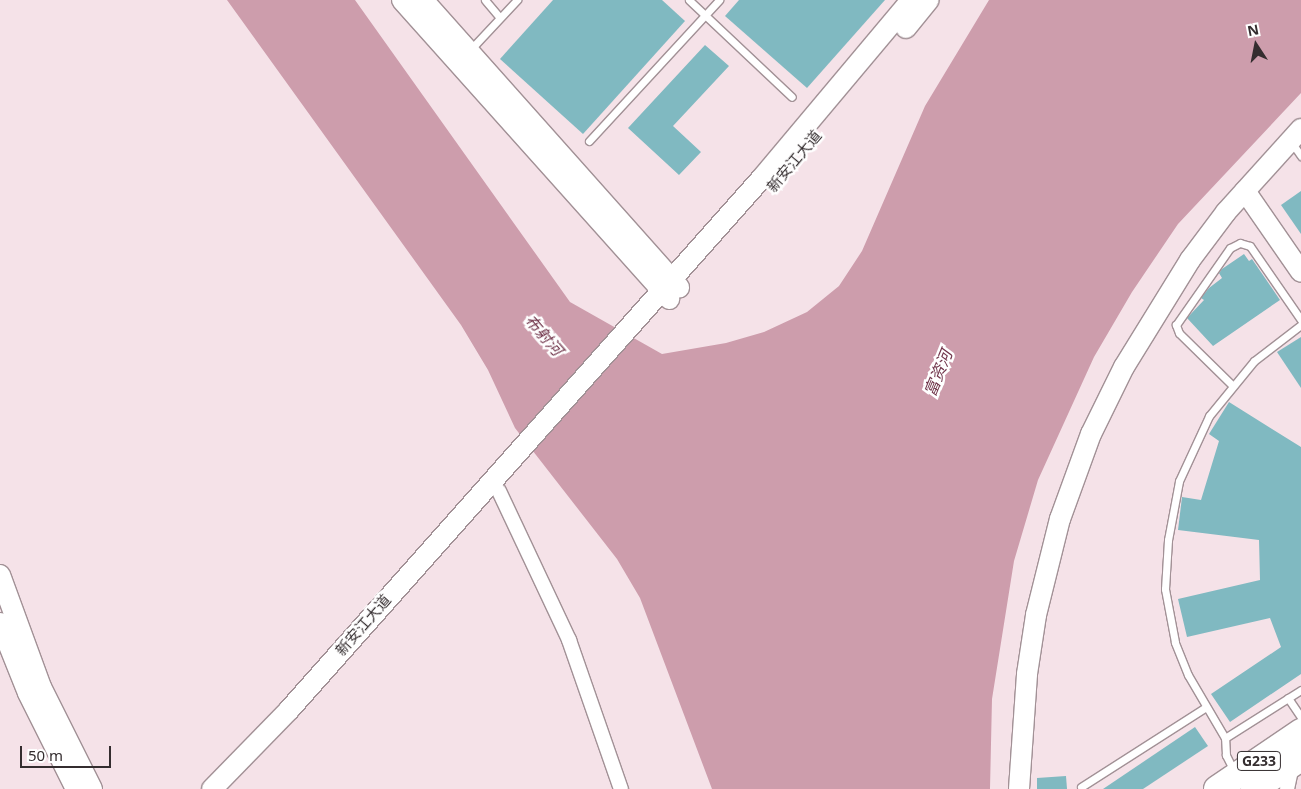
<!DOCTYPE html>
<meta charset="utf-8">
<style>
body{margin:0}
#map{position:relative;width:1301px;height:789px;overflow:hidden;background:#f5e2e8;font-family:"Noto Sans","Noto Sans SC",sans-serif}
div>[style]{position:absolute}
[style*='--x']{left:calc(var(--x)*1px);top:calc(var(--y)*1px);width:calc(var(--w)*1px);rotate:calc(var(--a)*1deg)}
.water>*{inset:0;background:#cd9dac}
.building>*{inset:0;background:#80b9c1}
.roads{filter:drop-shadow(1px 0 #a29196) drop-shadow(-1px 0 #a29196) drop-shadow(0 1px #a29196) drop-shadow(0 -1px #a29196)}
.lane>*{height:7px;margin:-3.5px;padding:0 3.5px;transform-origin:3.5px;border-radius:3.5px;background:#fff}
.street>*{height:14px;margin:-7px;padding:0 7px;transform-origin:7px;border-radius:7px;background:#fff}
.secondary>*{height:20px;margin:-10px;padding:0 10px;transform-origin:10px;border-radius:10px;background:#fff}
.highway>*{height:26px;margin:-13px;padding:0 13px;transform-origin:13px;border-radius:13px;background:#fff}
span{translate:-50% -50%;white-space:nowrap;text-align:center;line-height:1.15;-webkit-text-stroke:5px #fff;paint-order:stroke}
.shield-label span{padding:1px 4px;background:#fff;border:1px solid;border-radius:4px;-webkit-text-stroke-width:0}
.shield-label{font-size:14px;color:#342d2f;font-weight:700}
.street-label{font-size:15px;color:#342d2f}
.water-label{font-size:16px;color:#70344a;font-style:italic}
.north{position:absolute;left:1231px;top:20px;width:50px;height:50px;-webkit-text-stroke:4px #fff;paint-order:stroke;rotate:349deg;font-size:14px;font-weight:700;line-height:20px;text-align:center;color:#342d2f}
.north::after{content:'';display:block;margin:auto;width:18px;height:22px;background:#342d2f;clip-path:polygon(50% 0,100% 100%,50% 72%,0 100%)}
.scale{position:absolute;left:20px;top:746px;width:91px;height:22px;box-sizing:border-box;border:2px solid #342d2f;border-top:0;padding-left:6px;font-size:15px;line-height:18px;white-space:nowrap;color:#342d2f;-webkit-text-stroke:4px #fff;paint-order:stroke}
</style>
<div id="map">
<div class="water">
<div style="clip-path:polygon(227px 0,355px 0,570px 302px,662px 354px,726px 343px,764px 332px,807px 312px,839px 286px,862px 251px,925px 106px,989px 0,1301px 0,1301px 93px,1178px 224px,1132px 292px,1094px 357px,1038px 480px,1014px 561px,992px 699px,990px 789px,712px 789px,640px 598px,617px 559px,515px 428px,488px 370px,461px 325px)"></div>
</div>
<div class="building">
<div style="clip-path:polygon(553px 0,662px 0,685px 21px,583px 134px,500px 59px)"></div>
<div style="clip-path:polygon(739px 0,885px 0,807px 88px,725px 16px)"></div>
<div style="clip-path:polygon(705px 45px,729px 66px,673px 126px,701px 152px,679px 175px,628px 128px)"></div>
<div style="clip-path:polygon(1301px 191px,1301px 234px,1281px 205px)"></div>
<div style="clip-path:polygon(1244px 254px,1249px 261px,1252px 259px,1280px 300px,1213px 346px,1187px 318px,1204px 300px,1201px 298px,1209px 288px,1222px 278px,1219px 273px,1222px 269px)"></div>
<div style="clip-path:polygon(1301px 337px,1301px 388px,1277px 352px)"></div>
<div style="clip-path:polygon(1229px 402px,1301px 447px,1301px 674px,1230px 722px,1211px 694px,1281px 647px,1270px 618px,1187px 637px,1178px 599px,1260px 580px,1259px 540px,1178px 530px,1182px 497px,1201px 500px,1219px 441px,1209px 434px)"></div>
<div style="clip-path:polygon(1195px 727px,1208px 746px,1143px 789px,1103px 789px)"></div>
<div style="clip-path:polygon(1066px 776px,1067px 789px,1037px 789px,1037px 778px)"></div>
</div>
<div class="roads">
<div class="lane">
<div style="--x:485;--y:0;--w:23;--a:50"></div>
<div style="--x:689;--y:0;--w:141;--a:43.3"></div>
<div style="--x:470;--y:50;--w:69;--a:-46.8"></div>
<div style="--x:589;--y:141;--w:192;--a:-47.3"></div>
<div style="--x:1292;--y:143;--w:16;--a:55"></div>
<div style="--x:1232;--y:385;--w:74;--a:-135.5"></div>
<div style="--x:1179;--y:333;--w:9;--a:-111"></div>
<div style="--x:1176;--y:325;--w:94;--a:-55"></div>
<div style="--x:1230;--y:248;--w:11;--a:-27"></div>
<div style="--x:1240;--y:243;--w:10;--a:17"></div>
<div style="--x:1250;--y:246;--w:90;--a:55.4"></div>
<div style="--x:1288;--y:698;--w:23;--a:56"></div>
<div style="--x:1225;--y:738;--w:90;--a:-32.3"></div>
<div style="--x:1234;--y:771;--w:18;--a:-117"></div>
<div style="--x:1226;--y:755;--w:17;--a:-93"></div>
<div style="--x:1225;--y:738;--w:73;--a:-120.4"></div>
<div style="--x:1188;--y:675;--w:35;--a:-112"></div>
<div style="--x:1175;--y:642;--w:54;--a:-100.7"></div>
<div style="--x:1165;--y:589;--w:49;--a:-86.5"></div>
<div style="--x:1168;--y:540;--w:60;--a:-79.4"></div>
<div style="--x:1179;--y:481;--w:72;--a:-65.2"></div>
<div style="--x:1209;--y:416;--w:71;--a:-50.7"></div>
<div style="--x:1254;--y:361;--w:59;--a:-37.5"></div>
<div style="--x:1081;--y:787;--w:148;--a:-32.6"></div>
</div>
<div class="street">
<div style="--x:499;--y:491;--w:165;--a:64.8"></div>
<div style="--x:569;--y:640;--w:158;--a:70.8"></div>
<div style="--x:1287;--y:789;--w:25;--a:-78"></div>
</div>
<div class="secondary">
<div style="--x:402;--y:0;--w:401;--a:48.2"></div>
<div style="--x:423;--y:0;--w:385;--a:48.3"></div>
<div style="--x:906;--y:28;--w:36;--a:-51"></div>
<div style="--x:1245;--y:191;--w:98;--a:55.3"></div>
<div style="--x:0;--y:575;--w:119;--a:69.9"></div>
<div style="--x:41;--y:687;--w:114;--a:63.4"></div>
<div style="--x:0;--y:623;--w:75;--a:68.2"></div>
<div style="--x:28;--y:693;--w:107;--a:63.4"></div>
<div style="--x:212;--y:789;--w:110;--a:-45.7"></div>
<div style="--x:289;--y:710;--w:710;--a:-48.37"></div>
<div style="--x:761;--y:179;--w:234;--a:-50"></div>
<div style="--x:1019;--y:789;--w:115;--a:-86"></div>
<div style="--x:1027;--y:674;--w:60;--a:-81.3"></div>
<div style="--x:1036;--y:615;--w:99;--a:-76"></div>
<div style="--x:1060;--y:519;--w:90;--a:-70"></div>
<div style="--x:1091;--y:434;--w:75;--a:-63.8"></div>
<div style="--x:1124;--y:367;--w:126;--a:-58.3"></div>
<div style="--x:1190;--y:260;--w:60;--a:-53.1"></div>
<div style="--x:1226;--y:212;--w:112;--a:-47.9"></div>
</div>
<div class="highway">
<div style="--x:1217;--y:789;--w:102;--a:-34.2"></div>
<div style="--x:1254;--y:789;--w:56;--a:-33.4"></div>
</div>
</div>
<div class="shield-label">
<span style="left:1259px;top:761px">G233</span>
</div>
<div class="street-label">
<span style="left:794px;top:161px;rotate:-50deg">新安江大道</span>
<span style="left:363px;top:625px;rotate:-49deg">新安江大道</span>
</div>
<div class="water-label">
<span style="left:544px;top:335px;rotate:49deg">布射河</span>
<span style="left:938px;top:373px;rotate:-68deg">富资河</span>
</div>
<div class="north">N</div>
<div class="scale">50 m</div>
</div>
